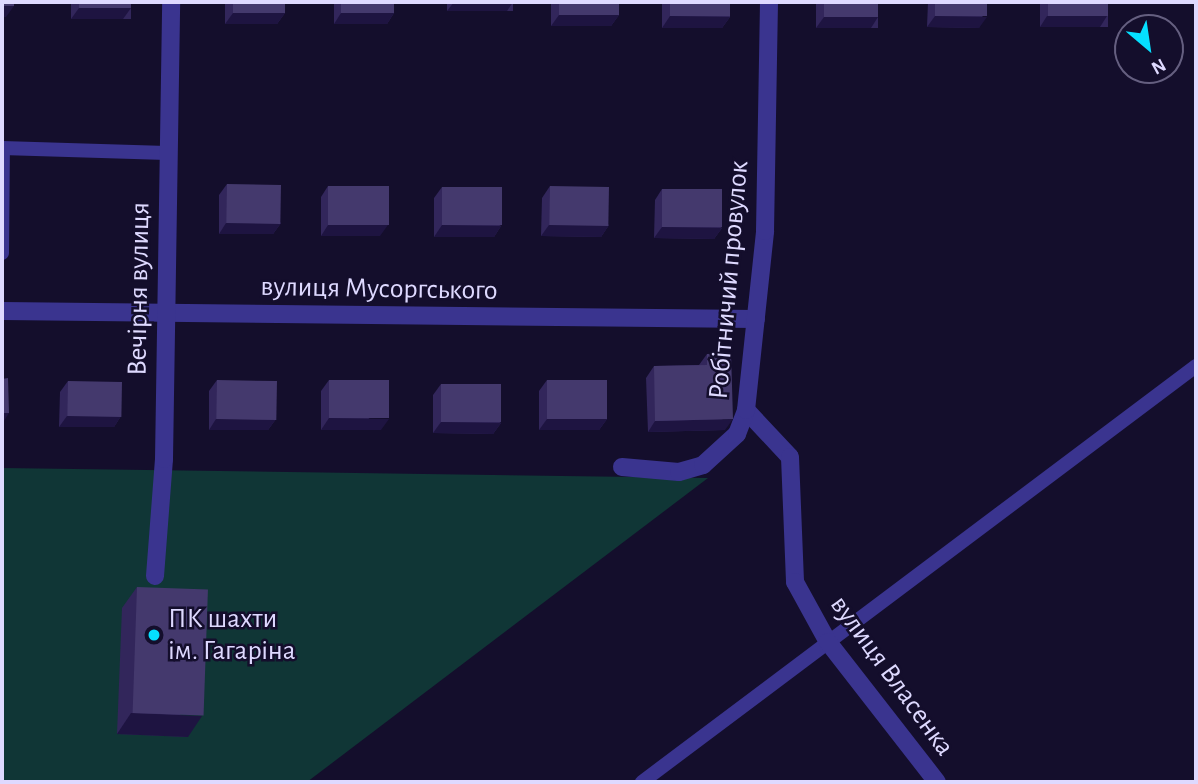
<!DOCTYPE html>
<meta charset="utf-8">
<style>
body{margin:0}
#map{position:relative;width:1198px;height:784px;overflow:hidden;background:#140e2c;font-family:"Alegreya Sans",sans-serif}
div>[style]{position:absolute}
[style*='--x']{left:calc(var(--x)*1px);top:calc(var(--y)*1px);width:calc(var(--w)*1px);rotate:calc(var(--a)*1deg)}
.green>*{inset:0;background:#103636}
.service>*{height:14px;margin:-7px;padding:0 7px;transform-origin:7px;border-radius:7px;background:#3a348f}
.minor>*{height:18px;margin:-9px;padding:0 9px;transform-origin:9px;border-radius:9px;background:#3a348f}
.wall>*{inset:0;background:#32265b;transform-origin:0 0}
.shaded-wall>*{inset:0;background:#1e1441}
.building>*{inset:0;background:#44396d;transform-origin:0 0}
.dots>*{width:19px;height:19px;translate:-50% -50%;box-sizing:border-box;border:4px solid #140e2c;border-radius:50%}
span{translate:-50% -50%;white-space:nowrap;text-align:center;line-height:1.15;-webkit-text-stroke:5px #140e2c;paint-order:stroke}
.street-label{font-size:28px;color:#ded9ff}
.poi-label{font-size:28px;color:#ded9ff}
.left{translate:0 -50%;text-align:left}
.frame{position:absolute;inset:0;border:4px solid #ded9ff;pointer-events:none}
.north{position:absolute;left:1114px;top:14px;width:70px;height:70px;box-sizing:border-box;background:#140e2c;border:2px solid #655f80;border-radius:50%;rotate:151deg;font-size:19px;font-weight:700;line-height:28px;text-align:center;color:#ded9ff}
.north::after{content:'';display:block;margin:auto;width:24px;height:32px;background:#05dfff;clip-path:polygon(50% 0,100% 100%,50% 72%,0 100%)}
</style>
<div id="map">
<div class="green">
<div style="clip-path:polygon(2px 468px,708px 478px,307px 782px,2px 782px)"></div>
</div>
<div class="service">
<div style="--x:2;--y:148;--w:165;--a:1.7"></div>
<div style="--x:2;--y:253;--w:105;--a:-89.5"></div>
<div style="--x:642;--y:782;--w:693;--a:-36.9"></div>
</div>
<div class="minor">
<div style="--x:2;--y:311;--w:754;--a:0.61"></div>
<div style="--x:746;--y:410;--w:64;--a:46.9"></div>
<div style="--x:790;--y:457;--w:125;--a:87.7"></div>
<div style="--x:795;--y:582;--w:68;--a:61.2"></div>
<div style="--x:828;--y:642;--w:177;--a:52.1"></div>
<div style="--x:622;--y:467;--w:57;--a:5"></div>
<div style="--x:679;--y:472;--w:25;--a:-16"></div>
<div style="--x:703;--y:465;--w:46;--a:-42.4"></div>
<div style="--x:737;--y:434;--w:26;--a:-69"></div>
<div style="--x:746;--y:410;--w:180;--a:-83.9"></div>
<div style="--x:765;--y:231;--w:229;--a:-89"></div>
<div style="--x:155;--y:576;--w:117;--a:-85.6"></div>
<div style="--x:164;--y:459;--w:457;--a:-89.1"></div>
</div>
<div class="wall">
<div style="left:71px;top:2px;width:60px;height:17px"></div>
<div style="clip-path:polygon(225px 2px,285px 2px,285px 13px,277px 24px,225px 24px)"></div>
<div style="clip-path:polygon(334px 2px,394px 2px,394px 13px,387px 24px,334px 24px)"></div>
<div style="left:447px;top:2px;width:66px;height:9px"></div>
<div style="clip-path:polygon(551px 2px,619px 2px,619px 15px,611px 26px,551px 26px)"></div>
<div style="clip-path:polygon(662px 2px,730px 2px,730px 17px,722px 28px,662px 28px)"></div>
<div style="left:816px;top:2px;width:62px;height:26px"></div>
<div style="clip-path:polygon(928px 2px,987px 2px,979px 28px,927px 27px)"></div>
<div style="left:1040px;top:2px;width:68px;height:25px"></div>
<div style="clip-path:polygon(227px 184px,281px 223px,273px 234px,219px 234px,219px 195px)"></div>
<div style="clip-path:polygon(328px 186px,380px 236px,321px 236px,321px 197px)"></div>
<div style="clip-path:polygon(550px 186px,609px 225px,601px 237px,541px 236px,542px 198px)"></div>
<div style="clip-path:polygon(442px 187px,501px 226px,494px 237px,434px 237px,434px 198px)"></div>
<div style="clip-path:polygon(662px 189px,722px 228px,714px 239px,654px 238px,655px 200px)"></div>
<div style="clip-path:polygon(707px 354px,725px 430px,648px 432px,646px 378px,654px 366px,699px 365px)"></div>
<div style="clip-path:polygon(217px 380px,276px 419px,268px 430px,209px 430px,209px 391px)"></div>
<div style="clip-path:polygon(329px 380px,381px 430px,321px 430px,321px 391px)"></div>
<div style="clip-path:polygon(547px 380px,607px 419px,599px 430px,539px 430px,539px 391px)"></div>
<div style="clip-path:polygon(68px 381px,121px 416px,114px 427px,59px 427px,60px 392px)"></div>
<div style="clip-path:polygon(441px 384px,501px 423px,493px 434px,433px 433px,433px 395px)"></div>
<div style="clip-path:polygon(137px 587px,188px 737px,117px 734px,122px 608px)"></div>
</div>
<div class="shaded-wall">
<div style="clip-path:polygon(454px 2px,513px 2px,507px 11px,447px 11px)"></div>
<div style="clip-path:polygon(2px 6px,14px 6px,6px 17px,2px 17px)"></div>
<div style="clip-path:polygon(79px 8px,131px 8px,123px 19px,71px 19px)"></div>
<div style="clip-path:polygon(233px 13px,285px 13px,277px 24px,225px 24px)"></div>
<div style="clip-path:polygon(341px 13px,394px 13px,387px 24px,334px 24px)"></div>
<div style="clip-path:polygon(559px 15px,619px 15px,611px 26px,551px 26px)"></div>
<div style="clip-path:polygon(670px 16px,730px 17px,722px 28px,662px 28px)"></div>
<div style="clip-path:polygon(935px 16px,987px 17px,979px 28px,927px 27px)"></div>
<div style="clip-path:polygon(1047px 16px,1107px 16px,1100px 27px,1040px 27px)"></div>
<div style="clip-path:polygon(824px 17px,878px 17px,871px 28px,816px 28px)"></div>
<div style="clip-path:polygon(226px 223px,281px 223px,273px 234px,219px 234px)"></div>
<div style="clip-path:polygon(328px 225px,388px 225px,380px 236px,321px 236px)"></div>
<div style="clip-path:polygon(442px 225px,501px 226px,494px 237px,434px 237px)"></div>
<div style="clip-path:polygon(549px 225px,609px 225px,601px 237px,541px 236px)"></div>
<div style="clip-path:polygon(662px 227px,722px 228px,714px 239px,654px 238px)"></div>
<div style="clip-path:polygon(2px 413px,9px 413px,2px 424px)"></div>
<div style="clip-path:polygon(67px 416px,121px 416px,114px 427px,59px 427px)"></div>
<div style="clip-path:polygon(329px 418px,389px 419px,381px 430px,321px 430px)"></div>
<div style="clip-path:polygon(216px 419px,276px 419px,268px 430px,209px 430px)"></div>
<div style="clip-path:polygon(547px 419px,607px 419px,599px 430px,539px 430px)"></div>
<div style="clip-path:polygon(733px 419px,725px 430px,648px 432px,655px 421px)"></div>
<div style="clip-path:polygon(441px 422px,501px 423px,493px 434px,433px 433px)"></div>
<div style="clip-path:polygon(131px 713px,202px 716px,188px 737px,117px 734px)"></div>
</div>
<div class="building">
<div style="left:2px;top:2px;width:12px;height:4px"></div>
<div style="left:79px;top:2px;width:52px;height:6px"></div>
<div style="left:233px;top:2px;width:52px;height:11px"></div>
<div style="left:341px;top:2px;width:53px;height:11px"></div>
<div style="left:559px;top:2px;width:60px;height:13px"></div>
<div style="left:670px;top:2px;width:60px;height:14px"></div>
<div style="left:824px;top:2px;width:54px;height:15px"></div>
<div style="left:935px;top:2px;width:52px;height:14px"></div>
<div style="left:1048px;top:2px;width:60px;height:14px"></div>
<div style="left:227px;top:184px;width:54px;height:39px;rotate:1deg"></div>
<div style="left:328px;top:186px;width:61px;height:39px"></div>
<div style="left:550px;top:186px;width:59px;height:39px;rotate:1deg"></div>
<div style="left:442px;top:187px;width:60px;height:38px"></div>
<div style="left:662px;top:189px;width:60px;height:38px"></div>
<div style="clip-path:polygon(731px 353px,733px 419px,655px 421px,654px 366px,707px 365px,707px 354px)"></div>
<div style="clip-path:polygon(8px 378px,9px 413px,2px 413px,2px 379px)"></div>
<div style="left:217px;top:380px;width:60px;height:39px;rotate:1deg"></div>
<div style="left:329px;top:380px;width:60px;height:38px"></div>
<div style="left:547px;top:380px;width:60px;height:39px"></div>
<div style="left:68px;top:381px;width:54px;height:35px;rotate:1deg"></div>
<div style="left:441px;top:384px;width:60px;height:38px"></div>
<div style="left:137px;top:587px;width:71px;height:126px;rotate:2deg"></div>
</div>
<div class="dots">
<div style="left:154px;top:635px;background:#05dfff"></div>
</div>
<div class="street-label">
<span style="left:729px;top:280px;rotate:-85deg">Робітничий провулок</span>
<span style="left:139px;top:289px;rotate:-89deg">Вечірня вулиця</span>
<span style="left:379px;top:289px;rotate:1deg">вулиця Мусоргського</span>
<span style="left:892px;top:676px;rotate:54deg">вулиця Власенка</span>
</div>
<div class="poi-label">
<span class="left" style="left:168px;top:635px">ПК шахти<br>ім. Гагаріна</span>
</div>
<div class="frame"></div>
<div class="north">N</div>
</div>
